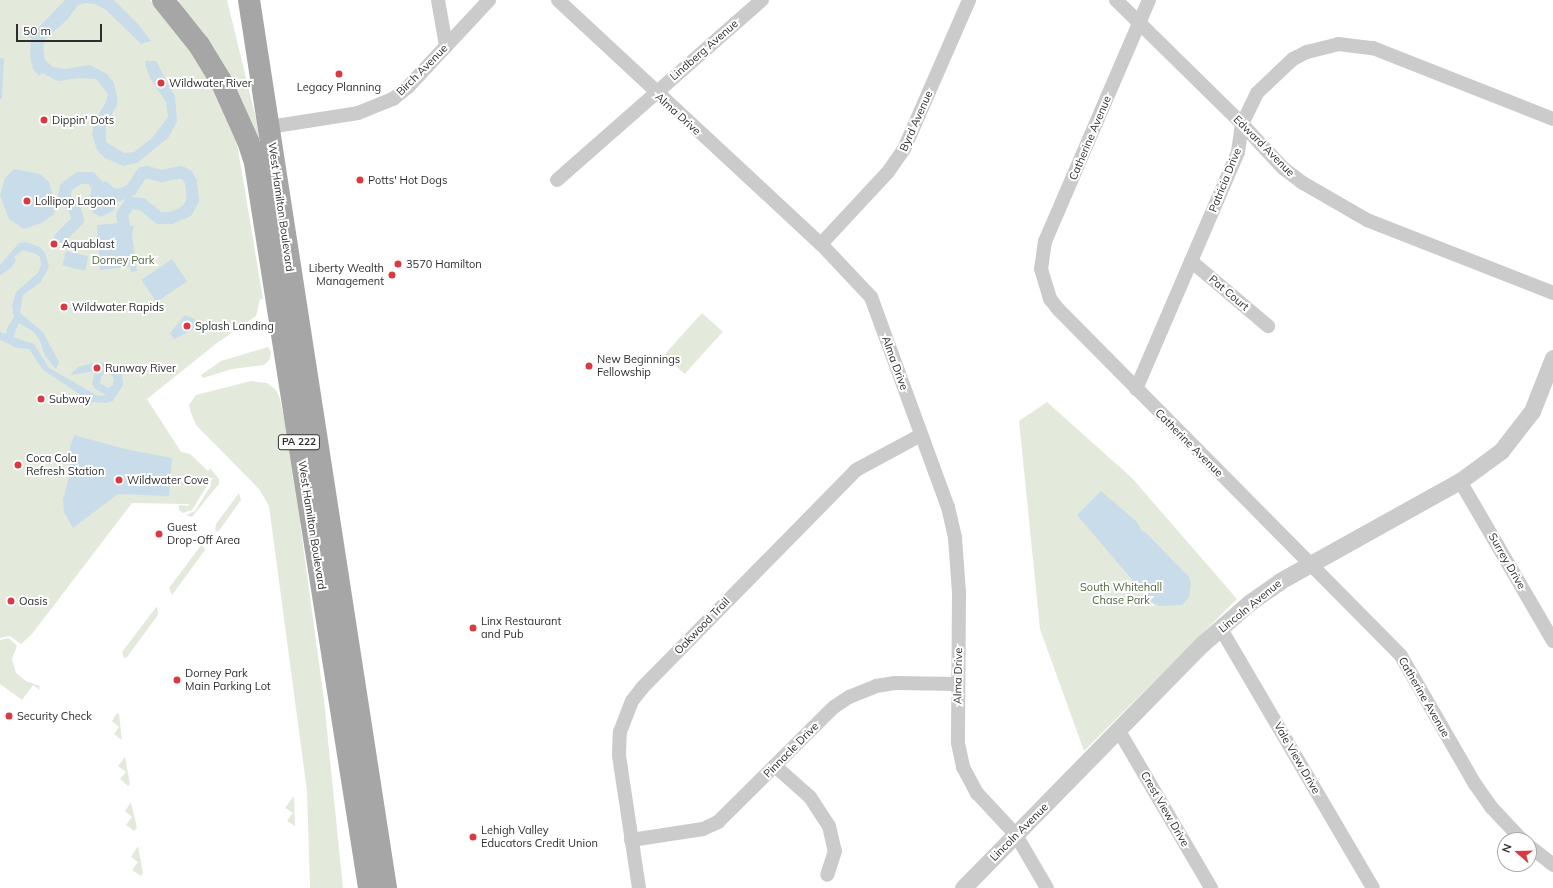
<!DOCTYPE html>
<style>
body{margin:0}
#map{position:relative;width:1553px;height:888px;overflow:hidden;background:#fff;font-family:Mulish,sans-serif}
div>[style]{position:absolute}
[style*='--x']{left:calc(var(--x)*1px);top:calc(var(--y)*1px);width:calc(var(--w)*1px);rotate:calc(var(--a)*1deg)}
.green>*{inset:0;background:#e3eadc;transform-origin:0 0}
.water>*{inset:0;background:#c9dce9;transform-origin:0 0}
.canal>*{height:12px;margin:-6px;padding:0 6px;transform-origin:6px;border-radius:6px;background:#c9dce9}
.minor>*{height:14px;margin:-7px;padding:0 7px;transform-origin:7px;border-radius:7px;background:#cbcbcb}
.tertiary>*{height:17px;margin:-8.5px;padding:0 8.5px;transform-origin:8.5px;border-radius:8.5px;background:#cbcbcb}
.primary>*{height:22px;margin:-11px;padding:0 11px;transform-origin:11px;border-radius:11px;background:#a6a6a6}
.dots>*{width:11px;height:11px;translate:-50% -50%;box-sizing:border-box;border:2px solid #fff;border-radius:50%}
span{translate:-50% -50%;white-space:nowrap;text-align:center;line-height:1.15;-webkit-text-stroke:4px #fff;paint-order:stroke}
.shield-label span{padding:1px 3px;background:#fff;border:1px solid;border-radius:3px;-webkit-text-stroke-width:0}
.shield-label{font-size:10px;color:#2e2e2e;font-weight:700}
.street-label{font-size:11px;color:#2e2e2e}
.poi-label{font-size:11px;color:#2e2e2e}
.left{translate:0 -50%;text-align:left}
.right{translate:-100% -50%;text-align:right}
.park-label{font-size:11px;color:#50673e}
.north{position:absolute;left:1497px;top:832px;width:40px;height:40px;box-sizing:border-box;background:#fff;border:1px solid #ababab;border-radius:50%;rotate:290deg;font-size:11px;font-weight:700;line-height:16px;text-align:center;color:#2e2e2e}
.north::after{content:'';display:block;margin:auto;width:14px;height:18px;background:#db3941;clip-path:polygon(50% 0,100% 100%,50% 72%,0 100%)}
.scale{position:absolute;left:16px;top:24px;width:86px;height:18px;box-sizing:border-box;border:2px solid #2e2e2e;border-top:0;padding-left:5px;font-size:12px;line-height:14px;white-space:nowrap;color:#2e2e2e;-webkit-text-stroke:3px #fff;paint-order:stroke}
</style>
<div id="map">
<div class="green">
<div style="clip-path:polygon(0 0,150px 0,158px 8px,198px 57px,236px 137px,263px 299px,260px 299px,256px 316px,217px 343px,147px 399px,181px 452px,190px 454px,208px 471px,210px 468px,219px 479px,219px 484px,192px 517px,186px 515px,195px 511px,211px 485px,211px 479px,192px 510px,183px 513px,179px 510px,179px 505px,188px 506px,189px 504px,132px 503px,32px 634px,21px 644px,10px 636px,0 638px)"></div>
<div style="clip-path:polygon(179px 0,227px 0,256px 119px,266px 181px,179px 8px)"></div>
<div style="left:702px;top:313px;width:28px;height:57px;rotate:42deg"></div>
<div style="clip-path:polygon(268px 347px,271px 352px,270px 359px,264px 365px,232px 369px,203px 378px,201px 375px,221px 361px)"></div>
<div style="clip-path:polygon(251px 381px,267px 383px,276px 390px,280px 399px,304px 517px,300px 523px,324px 700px,343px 888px,310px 888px,307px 791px,269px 506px,259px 489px,196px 425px,191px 413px,189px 405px,196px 395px)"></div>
<div style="clip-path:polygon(1047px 402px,1132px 478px,1237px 599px,1084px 751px,1040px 629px,1019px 421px)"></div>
<div style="clip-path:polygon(239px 493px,241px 500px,218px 532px,215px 530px,216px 524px)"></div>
<div style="clip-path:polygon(202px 544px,205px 550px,172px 595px,169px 588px)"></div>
<div style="clip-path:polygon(157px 606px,158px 615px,127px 657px,124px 658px,122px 652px)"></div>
<div style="clip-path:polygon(9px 638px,17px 646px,12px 659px,16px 673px,26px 681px,40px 686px,39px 690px,33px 685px,22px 700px,0 684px,0 640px)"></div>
<div style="clip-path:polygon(117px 713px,119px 714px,122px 740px,114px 734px,119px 727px,112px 721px)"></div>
<div style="clip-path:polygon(125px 757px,130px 784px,128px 786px,120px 779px,126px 772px,118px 766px)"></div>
<div style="clip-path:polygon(294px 796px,295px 826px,287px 821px,293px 813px,285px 808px)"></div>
<div style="clip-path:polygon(131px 802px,137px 828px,134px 831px,126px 825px,132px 817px,125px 811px)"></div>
<div style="clip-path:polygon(138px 846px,143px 873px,141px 876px,132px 870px,138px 862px,131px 857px)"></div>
</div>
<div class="water">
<div style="clip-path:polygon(65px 0,114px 0,138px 24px,151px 41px,141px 44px,106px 10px,95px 4px,86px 3px,78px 5px,67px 20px,46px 38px,43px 46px,45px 60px,53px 67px,64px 69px,90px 65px,107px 74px,114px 83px,117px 96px,117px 105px,106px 125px,106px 142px,124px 153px,134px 152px,152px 138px,168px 117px,166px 102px,150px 78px,145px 64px,146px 61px,156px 61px,175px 96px,177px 121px,169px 137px,137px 163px,123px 166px,105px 158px,97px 150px,92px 134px,94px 122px,106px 102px,108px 94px,96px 79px,80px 78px,58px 81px,42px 73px,39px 76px,33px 69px,30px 56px,31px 38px,27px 35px,27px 31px,36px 30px)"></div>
<div style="clip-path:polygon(0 58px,4px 58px,2px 99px,0 99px)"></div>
<div style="clip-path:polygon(14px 169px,40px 174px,49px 182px,56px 209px,54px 214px,41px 223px,24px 229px,9px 219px,0 195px,5px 178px)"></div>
<div style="clip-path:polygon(106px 181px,115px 189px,119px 199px,114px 210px,101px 217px,93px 213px,89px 201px,92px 187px)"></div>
<div style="clip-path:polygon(130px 222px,130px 226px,134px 226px,132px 235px,137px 271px,131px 272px,130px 267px,100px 270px,97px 225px)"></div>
<div style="clip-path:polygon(evenodd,26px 242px,40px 247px,45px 253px,49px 267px,41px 282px,23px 295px,20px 313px,43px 332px,59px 362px,56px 369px,45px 356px,40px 341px,34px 332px,19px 323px,13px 337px,34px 344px,49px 368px,98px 396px,106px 395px,94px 388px,92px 383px,95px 371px,70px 375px,78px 367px,93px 363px,108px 363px,116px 367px,122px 375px,123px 385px,113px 401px,106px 403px,92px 402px,91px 405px,86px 402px,87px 399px,43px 370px,29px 349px,17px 348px,0 340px,0 332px,6px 334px,7px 328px,14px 317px,12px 306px,16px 292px,38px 273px,41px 265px,40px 257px,36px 254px,23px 250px,14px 257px,16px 260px,11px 268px,0 275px,0 265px,19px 243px,26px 242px,105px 373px,111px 374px,114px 379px,113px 385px,108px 388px,100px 383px,101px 377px,105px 373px)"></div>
<div style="left:66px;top:251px;width:23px;height:15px;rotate:13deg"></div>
<div style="left:172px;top:259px;width:27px;height:37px;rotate:56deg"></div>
<div style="clip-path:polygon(185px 315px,195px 319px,197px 328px,174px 339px,170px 333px)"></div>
<div style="clip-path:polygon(74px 435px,125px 449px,172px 458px,169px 496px,118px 494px,73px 528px,64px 512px,63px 499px,70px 474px,70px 447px)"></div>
<div style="clip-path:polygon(1101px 491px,1137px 522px,1142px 531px,1146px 533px,1189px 577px,1191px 583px,1189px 597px,1182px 605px,1159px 606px,1151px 602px,1077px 515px)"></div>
</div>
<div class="canal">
<div style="--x:60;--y:238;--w:25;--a:-45"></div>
<div style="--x:78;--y:220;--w:10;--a:-107"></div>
<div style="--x:75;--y:210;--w:17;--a:-130"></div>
<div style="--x:64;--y:197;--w:10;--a:-79"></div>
<div style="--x:66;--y:187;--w:16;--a:-35"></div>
<div style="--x:79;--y:178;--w:12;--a:0"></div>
<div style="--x:91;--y:178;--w:18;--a:49"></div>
<div style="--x:103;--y:192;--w:16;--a:11"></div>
<div style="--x:119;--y:195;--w:13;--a:-23"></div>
<div style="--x:131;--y:190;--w:20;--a:-57"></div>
<div style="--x:142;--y:173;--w:5;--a:-11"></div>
<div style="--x:147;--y:172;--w:15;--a:16"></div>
<div style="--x:161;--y:176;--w:20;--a:-11"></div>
<div style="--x:181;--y:172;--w:7;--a:27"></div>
<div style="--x:187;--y:175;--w:8;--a:60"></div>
<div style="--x:191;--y:182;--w:18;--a:84"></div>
<div style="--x:193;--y:200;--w:13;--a:119"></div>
<div style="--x:187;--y:211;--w:17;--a:156"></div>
<div style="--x:171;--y:218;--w:12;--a:180"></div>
<div style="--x:159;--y:218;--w:22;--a:-141"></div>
<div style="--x:142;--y:204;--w:12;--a:-175"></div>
<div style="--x:130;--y:203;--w:14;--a:124"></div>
<div style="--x:122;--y:215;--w:18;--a:81"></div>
</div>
<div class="minor">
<div style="--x:438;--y:0;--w:47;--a:80.1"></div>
<div style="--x:558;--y:0;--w:359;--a:42.9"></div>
<div style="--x:821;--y:244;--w:73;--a:46.7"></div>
<div style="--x:871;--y:297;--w:224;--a:69.9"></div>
<div style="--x:948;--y:507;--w:32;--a:77"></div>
<div style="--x:955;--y:538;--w:54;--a:85.8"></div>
<div style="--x:959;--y:592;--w:151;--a:90.4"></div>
<div style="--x:958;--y:743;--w:25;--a:78"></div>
<div style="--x:963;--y:767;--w:30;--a:62"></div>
<div style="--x:977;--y:793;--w:57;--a:47.1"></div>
<div style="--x:1016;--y:835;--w:61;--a:59.7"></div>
<div style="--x:1116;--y:0;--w:177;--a:44.5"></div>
<div style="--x:1242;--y:124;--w:60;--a:47"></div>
<div style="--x:1283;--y:168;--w:25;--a:37"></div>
<div style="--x:1303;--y:183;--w:74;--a:30"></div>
<div style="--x:1367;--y:220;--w:200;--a:21.4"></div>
<div style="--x:1149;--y:0;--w:262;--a:113.3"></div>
<div style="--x:1045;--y:241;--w:28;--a:98"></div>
<div style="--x:1041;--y:269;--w:31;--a:73"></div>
<div style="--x:1050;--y:299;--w:14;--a:51"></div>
<div style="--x:1059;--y:310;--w:486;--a:45.3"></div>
<div style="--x:1401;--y:656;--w:148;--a:60"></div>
<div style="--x:1475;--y:784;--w:29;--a:55"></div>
<div style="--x:1492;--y:808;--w:44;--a:46.8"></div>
<div style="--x:269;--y:127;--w:90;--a:-8.9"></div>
<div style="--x:358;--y:113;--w:38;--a:-22"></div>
<div style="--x:393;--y:99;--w:19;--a:-39"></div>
<div style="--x:408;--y:87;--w:119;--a:-47"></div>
<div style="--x:557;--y:180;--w:273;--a:-41.3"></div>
<div style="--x:821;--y:244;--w:98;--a:-47.1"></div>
<div style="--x:888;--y:172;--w:28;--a:-55"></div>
<div style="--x:904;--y:149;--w:163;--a:-66.4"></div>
<div style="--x:1191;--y:261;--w:101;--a:40.2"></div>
<div style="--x:1136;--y:389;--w:258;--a:-66.7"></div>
<div style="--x:1238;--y:152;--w:28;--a:-82"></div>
<div style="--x:1242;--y:124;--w:34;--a:-64"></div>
<div style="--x:1257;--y:93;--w:50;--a:-43.4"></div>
<div style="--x:1293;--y:59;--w:16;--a:-27"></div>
<div style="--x:1307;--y:52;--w:32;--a:-14"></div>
<div style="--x:1338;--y:44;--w:35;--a:7"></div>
<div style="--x:1373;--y:48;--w:193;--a:21.5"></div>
<div style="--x:1460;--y:481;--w:185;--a:59.8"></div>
<div style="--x:1221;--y:629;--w:300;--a:59.6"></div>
<div style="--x:1119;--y:731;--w:182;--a:59.6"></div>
<div style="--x:775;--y:766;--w:47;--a:41.5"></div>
<div style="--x:810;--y:797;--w:35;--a:57"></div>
<div style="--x:829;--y:826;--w:26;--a:77"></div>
<div style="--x:835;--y:851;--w:25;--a:108"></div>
<div style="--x:631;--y:840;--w:73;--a:-8.7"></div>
<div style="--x:703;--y:829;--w:17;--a:-25"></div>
<div style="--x:718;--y:822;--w:163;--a:-44.8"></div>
<div style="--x:834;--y:707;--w:18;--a:-34"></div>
<div style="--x:849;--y:697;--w:29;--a:-22"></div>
<div style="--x:876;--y:686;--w:19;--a:-9"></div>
<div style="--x:895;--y:683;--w:63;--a:0.9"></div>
<div style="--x:1529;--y:846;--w:31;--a:38"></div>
<div style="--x:639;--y:888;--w:134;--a:-98.6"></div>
<div style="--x:619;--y:755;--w:23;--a:-88"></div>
<div style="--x:620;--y:732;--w:33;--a:-69"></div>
<div style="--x:632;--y:701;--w:16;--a:-52"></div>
<div style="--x:642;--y:688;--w:305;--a:-45.5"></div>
<div style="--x:856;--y:470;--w:74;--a:-28.3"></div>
</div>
<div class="tertiary">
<div style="--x:963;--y:888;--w:340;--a:-45.6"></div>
<div style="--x:1201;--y:645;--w:64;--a:-41.2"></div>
<div style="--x:1249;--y:603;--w:38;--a:-35"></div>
<div style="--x:1280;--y:581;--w:206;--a:-29.1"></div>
<div style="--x:1460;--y:481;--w:51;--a:-36.2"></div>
<div style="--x:1501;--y:451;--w:51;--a:-52.2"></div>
<div style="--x:1532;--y:411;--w:57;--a:-68.4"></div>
</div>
<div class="primary">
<div style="--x:163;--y:0;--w:58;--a:51.3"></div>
<div style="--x:199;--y:45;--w:42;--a:58.6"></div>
<div style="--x:221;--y:81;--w:66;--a:65.8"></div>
<div style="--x:248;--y:141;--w:23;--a:72"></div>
<div style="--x:255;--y:163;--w:734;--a:81.06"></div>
<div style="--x:249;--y:0;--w:899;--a:81.23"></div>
</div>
<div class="dots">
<div style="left:339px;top:74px;background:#db3941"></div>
<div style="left:161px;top:83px;background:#db3941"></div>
<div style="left:44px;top:120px;background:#db3941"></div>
<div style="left:360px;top:180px;background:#db3941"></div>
<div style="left:27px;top:201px;background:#db3941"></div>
<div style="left:54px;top:244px;background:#db3941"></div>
<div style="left:398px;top:264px;background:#db3941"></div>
<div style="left:392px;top:275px;background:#db3941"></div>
<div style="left:64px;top:307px;background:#db3941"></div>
<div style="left:187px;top:326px;background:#db3941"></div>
<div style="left:589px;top:366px;background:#db3941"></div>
<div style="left:97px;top:368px;background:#db3941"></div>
<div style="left:41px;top:399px;background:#db3941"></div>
<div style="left:18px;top:465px;background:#db3941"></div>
<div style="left:119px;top:480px;background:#db3941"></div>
<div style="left:159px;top:534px;background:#db3941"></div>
<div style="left:11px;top:601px;background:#db3941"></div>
<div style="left:473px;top:628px;background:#db3941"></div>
<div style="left:177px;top:680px;background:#db3941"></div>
<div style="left:9px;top:716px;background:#db3941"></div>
<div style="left:473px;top:837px;background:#db3941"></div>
</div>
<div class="shield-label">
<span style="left:299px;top:442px">PA 222</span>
</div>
<div class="street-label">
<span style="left:704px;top:50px;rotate:-41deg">Lindberg Avenue</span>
<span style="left:422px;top:70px;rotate:-45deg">Birch Avenue</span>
<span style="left:678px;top:114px;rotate:42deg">Alma Drive</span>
<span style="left:916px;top:121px;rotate:-66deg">Byrd Avenue</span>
<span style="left:1090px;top:138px;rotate:-67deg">Catherine Avenue</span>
<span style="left:1264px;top:146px;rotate:45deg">Edward Avenue</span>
<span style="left:1225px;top:180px;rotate:-68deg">Patricia Drive</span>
<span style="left:281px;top:207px;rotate:82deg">West Hamilton Boulevard</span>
<span style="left:1229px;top:293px;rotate:40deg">Pat Court</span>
<span style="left:895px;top:363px;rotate:70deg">Alma Drive</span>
<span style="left:1189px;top:443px;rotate:45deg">Catherine Avenue</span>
<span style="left:312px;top:525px;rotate:81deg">West Hamilton Boulevard</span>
<span style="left:1507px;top:561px;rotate:60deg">Surrey Drive</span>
<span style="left:1250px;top:606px;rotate:-39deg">Lincoln Avenue</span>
<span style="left:702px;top:626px;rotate:-46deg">Oakwood Trail</span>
<span style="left:958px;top:676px;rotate:-89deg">Alma Drive</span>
<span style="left:1424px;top:697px;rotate:60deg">Catherine Avenue</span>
<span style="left:791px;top:750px;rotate:-45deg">Pinnacle Drive</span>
<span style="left:1297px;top:758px;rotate:60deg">Vale View Drive</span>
<span style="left:1165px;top:809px;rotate:60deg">Crest View Drive</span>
<span style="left:1019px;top:832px;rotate:-45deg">Lincoln Avenue</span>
</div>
<div class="poi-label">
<span class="left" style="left:169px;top:83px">Wildwater River</span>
<span style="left:339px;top:87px">Legacy Planning</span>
<span class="left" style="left:52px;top:120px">Dippin' Dots</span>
<span class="left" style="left:368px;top:180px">Potts' Hot Dogs</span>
<span class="left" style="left:35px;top:201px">Lollipop Lagoon</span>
<span class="left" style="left:62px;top:244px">Aquablast</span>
<span class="left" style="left:406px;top:264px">3570 Hamilton</span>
<span class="right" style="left:384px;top:275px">Liberty Wealth<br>Management</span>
<span class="left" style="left:72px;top:307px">Wildwater Rapids</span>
<span class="left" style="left:195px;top:326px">Splash Landing</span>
<span class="left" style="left:597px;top:366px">New Beginnings<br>Fellowship</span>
<span class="left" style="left:105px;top:368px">Runway River</span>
<span class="left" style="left:49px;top:399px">Subway</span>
<span class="left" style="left:26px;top:465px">Coca Cola<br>Refresh Station</span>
<span class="left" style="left:127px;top:480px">Wildwater Cove</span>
<span class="left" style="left:167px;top:534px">Guest<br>Drop-Off Area</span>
<span class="left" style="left:19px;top:601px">Oasis</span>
<span class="left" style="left:481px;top:628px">Linx Restaurant<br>and Pub</span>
<span class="left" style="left:185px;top:680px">Dorney Park<br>Main Parking Lot</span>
<span class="left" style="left:17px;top:716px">Security Check</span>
<span class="left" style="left:481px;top:837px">Lehigh Valley<br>Educators Credit Union</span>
</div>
<div class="park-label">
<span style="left:123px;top:260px">Dorney Park</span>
<span style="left:1121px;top:594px">South Whitehall<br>Chase Park</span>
</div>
<div class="north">N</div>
<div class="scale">50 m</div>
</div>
